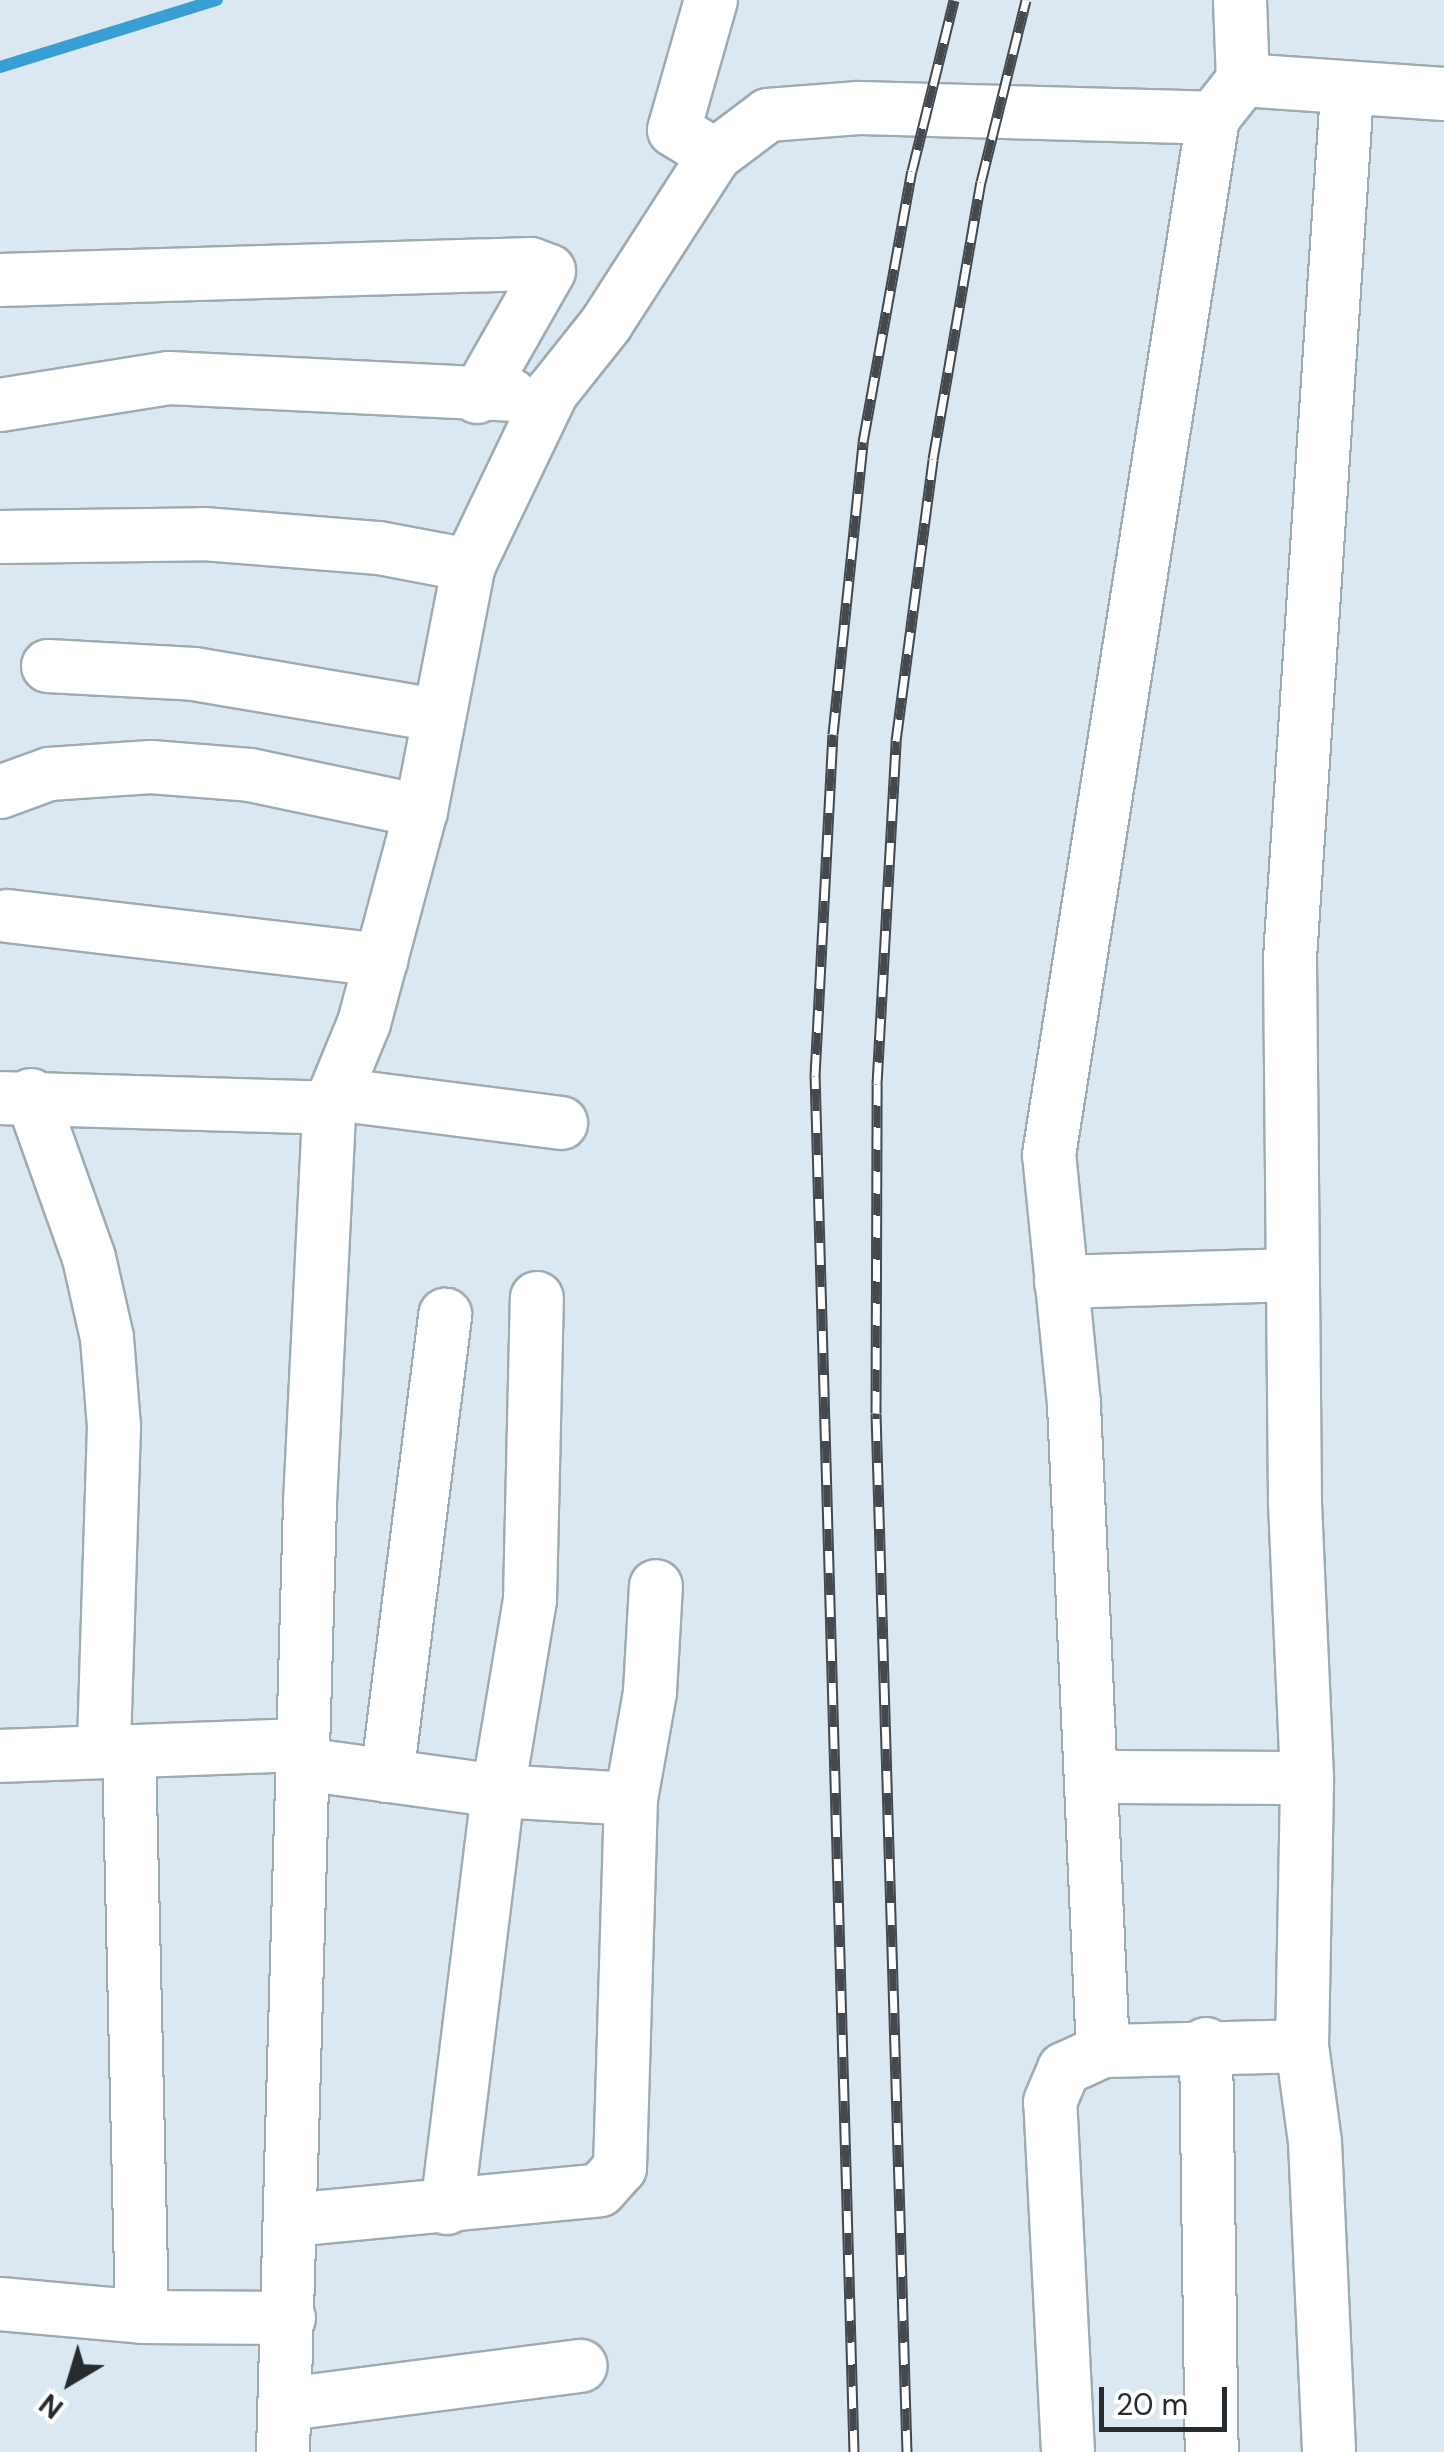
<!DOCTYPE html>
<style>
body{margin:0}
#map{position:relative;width:1444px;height:2452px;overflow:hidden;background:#dbe8f1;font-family:"DM Sans",sans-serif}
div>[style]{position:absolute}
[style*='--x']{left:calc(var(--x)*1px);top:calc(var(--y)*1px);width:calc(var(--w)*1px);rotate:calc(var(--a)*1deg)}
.stream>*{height:12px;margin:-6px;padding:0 6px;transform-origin:6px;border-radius:6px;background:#389ed3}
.roads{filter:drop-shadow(2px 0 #9eabb3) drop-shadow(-2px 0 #9eabb3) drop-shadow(0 2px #9eabb3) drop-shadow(0 -2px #9eabb3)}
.street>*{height:52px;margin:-26px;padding:0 26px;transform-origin:26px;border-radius:26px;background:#fff}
.rail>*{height:11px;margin-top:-5.5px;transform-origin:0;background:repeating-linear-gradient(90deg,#fff 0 22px,#43494e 0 44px);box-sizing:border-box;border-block:2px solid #43494e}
span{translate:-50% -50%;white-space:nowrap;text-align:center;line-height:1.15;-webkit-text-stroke:8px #fff;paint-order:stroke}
.north{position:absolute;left:20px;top:2332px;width:100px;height:100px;-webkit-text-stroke:8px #fff;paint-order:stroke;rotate:218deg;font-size:28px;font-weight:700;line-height:40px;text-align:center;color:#262b2f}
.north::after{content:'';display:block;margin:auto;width:35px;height:45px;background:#262b2f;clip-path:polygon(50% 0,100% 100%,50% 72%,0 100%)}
.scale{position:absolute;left:1099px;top:2387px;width:128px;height:45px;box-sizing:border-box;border:5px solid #262b2f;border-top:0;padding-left:12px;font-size:30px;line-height:35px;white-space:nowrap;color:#262b2f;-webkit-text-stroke:8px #fff;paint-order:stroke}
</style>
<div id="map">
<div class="stream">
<div style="--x:0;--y:67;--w:227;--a:-17.2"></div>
</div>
<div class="roads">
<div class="street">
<div style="--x:1240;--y:0;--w:80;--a:87.9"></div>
<div style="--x:715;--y:155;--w:66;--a:-37"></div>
<div style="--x:768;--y:115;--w:91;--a:-4.4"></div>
<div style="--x:859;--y:108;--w:354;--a:1.6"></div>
<div style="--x:1213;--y:118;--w:48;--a:-51.7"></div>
<div style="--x:1243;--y:80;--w:201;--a:4"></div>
<div style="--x:0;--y:280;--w:531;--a:-1.73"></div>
<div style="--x:531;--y:264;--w:19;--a:21"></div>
<div style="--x:549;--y:271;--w:145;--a:119.7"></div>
<div style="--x:0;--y:405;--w:171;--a:-9.1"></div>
<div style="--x:169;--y:378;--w:342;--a:2.8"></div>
<div style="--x:0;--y:537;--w:204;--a:-0.8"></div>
<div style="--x:204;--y:534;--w:176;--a:4.6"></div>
<div style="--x:379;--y:548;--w:92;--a:10.7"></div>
<div style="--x:48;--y:666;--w:146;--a:3.1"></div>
<div style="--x:194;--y:674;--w:245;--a:9.6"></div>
<div style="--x:0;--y:792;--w:52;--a:-20.2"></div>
<div style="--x:49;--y:774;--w:102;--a:-3.9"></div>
<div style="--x:151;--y:767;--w:99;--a:4.6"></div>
<div style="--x:250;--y:775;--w:175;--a:11.9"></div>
<div style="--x:7;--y:916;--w:377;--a:6.7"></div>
<div style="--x:335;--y:1094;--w:228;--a:7.3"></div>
<div style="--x:31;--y:1095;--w:173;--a:70.4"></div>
<div style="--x:89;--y:1258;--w:82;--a:77.3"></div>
<div style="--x:107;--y:1338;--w:88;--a:85.5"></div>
<div style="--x:114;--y:1426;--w:326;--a:91.8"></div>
<div style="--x:1;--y:1098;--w:328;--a:1.7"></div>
<div style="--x:1061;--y:1282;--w:232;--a:-1.7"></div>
<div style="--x:129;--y:1751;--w:566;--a:88.68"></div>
<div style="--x:0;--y:1756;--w:303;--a:-2.1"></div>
<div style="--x:303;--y:1764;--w:197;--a:7.9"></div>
<div style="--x:498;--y:1791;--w:133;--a:3.4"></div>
<div style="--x:387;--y:1776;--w:465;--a:-82.8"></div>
<div style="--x:1095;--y:1777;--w:212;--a:0.3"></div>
<div style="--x:1206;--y:2044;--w:408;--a:89.2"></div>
<div style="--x:1302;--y:2046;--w:268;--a:-88.9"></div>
<div style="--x:1307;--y:1778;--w:278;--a:-92.5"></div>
<div style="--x:1295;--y:1500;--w:542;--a:-90.53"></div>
<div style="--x:1290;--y:958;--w:868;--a:-86.23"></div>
<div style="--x:1103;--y:2051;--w:199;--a:-1.4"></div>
<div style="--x:1302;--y:2046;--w:97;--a:82.3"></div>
<div style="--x:1315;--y:2142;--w:310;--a:87.4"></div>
<div style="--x:447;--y:2208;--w:420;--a:-83"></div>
<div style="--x:498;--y:1791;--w:194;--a:-80.5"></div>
<div style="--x:530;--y:1600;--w:302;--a:-88.7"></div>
<div style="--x:291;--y:2220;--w:310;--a:-5.5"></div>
<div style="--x:600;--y:2190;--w:30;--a:-48"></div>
<div style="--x:620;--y:2168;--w:369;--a:-88.3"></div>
<div style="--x:631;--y:1799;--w:109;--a:-79.9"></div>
<div style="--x:650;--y:1692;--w:106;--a:-86.8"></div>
<div style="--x:0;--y:2304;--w:143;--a:5.2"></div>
<div style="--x:142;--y:2317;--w:147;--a:0.4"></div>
<div style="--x:287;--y:2404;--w:296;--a:-7.4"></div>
<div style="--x:283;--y:2452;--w:949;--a:-88.37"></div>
<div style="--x:310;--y:1503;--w:395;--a:-87.2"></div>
<div style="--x:329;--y:1108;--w:92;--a:-67.6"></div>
<div style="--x:364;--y:1023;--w:220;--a:-75"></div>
<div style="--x:421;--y:811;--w:251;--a:-79"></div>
<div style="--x:469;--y:565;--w:192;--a:-64.4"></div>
<div style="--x:552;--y:392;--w:87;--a:-51.5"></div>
<div style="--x:606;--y:324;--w:201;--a:-57.2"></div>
<div style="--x:715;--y:155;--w:48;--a:-148.6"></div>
<div style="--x:674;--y:130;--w:135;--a:-74.1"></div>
<div style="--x:1068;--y:2452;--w:350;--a:-92.9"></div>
<div style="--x:1050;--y:2102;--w:36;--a:-67"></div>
<div style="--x:1064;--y:2069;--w:43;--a:-24.8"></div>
<div style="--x:1103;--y:2051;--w:648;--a:-92.57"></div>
<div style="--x:1074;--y:1404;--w:250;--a:-95.7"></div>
<div style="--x:1049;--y:1155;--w:1050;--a:-81.01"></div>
</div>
</div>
<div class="rail">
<div style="--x:854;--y:2452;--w:1377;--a:-91.62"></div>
<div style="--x:815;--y:1076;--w:342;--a:-87"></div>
<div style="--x:833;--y:734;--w:294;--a:-84.1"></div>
<div style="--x:863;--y:442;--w:275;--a:-79.8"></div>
<div style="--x:912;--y:171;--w:176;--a:-76.2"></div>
<div style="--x:907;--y:2452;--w:1039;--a:-91.71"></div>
<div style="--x:876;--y:1413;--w:329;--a:-89.8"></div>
<div style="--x:877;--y:1084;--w:344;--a:-86.8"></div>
<div style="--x:896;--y:741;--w:284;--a:-82.5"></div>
<div style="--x:933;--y:459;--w:281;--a:-80.2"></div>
<div style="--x:981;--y:182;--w:187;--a:-76.1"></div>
</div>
<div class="north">N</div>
<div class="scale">20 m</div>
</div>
